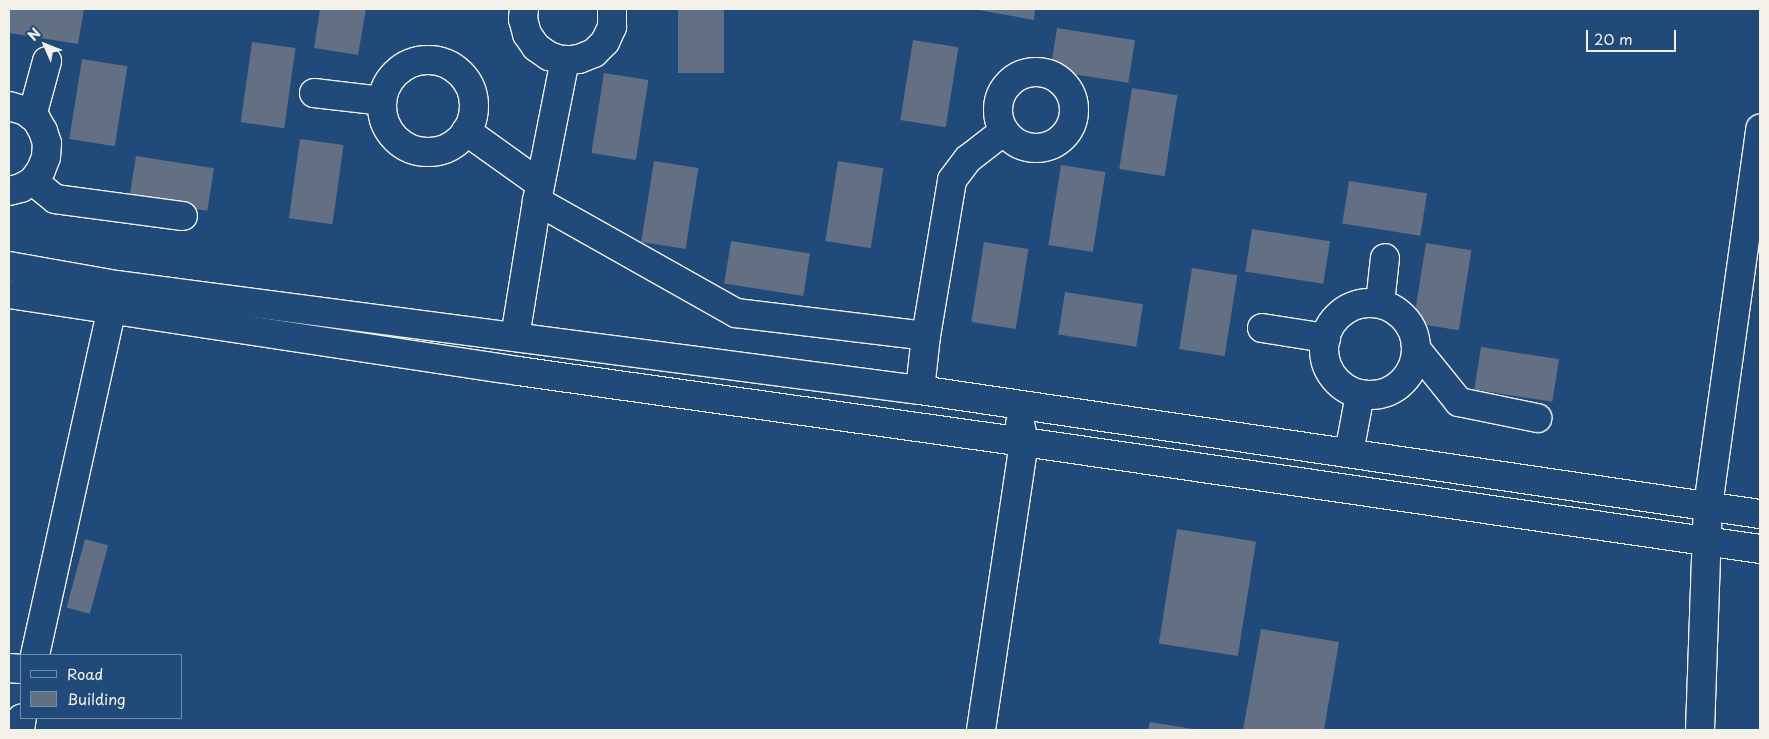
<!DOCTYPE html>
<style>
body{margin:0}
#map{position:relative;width:1769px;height:739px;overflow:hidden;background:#1f4a7a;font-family:"Playpen Sans",sans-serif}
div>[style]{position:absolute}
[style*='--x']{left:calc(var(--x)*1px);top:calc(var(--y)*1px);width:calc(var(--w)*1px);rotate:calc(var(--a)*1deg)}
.building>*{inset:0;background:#636f82;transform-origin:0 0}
.roads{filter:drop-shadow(1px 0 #f4f1e8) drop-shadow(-1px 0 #f4f1e8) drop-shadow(0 1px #f4f1e8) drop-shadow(0 -1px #f4f1e8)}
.minor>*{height:28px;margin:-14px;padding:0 14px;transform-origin:14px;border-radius:14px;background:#1f4a7a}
.minor>.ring{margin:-14px;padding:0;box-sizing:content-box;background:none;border:28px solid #1f4a7a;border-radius:50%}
span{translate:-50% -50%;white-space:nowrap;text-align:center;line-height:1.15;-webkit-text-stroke:5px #1f4a7a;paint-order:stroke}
.frame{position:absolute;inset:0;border:10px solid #f4f1e8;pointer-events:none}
.legend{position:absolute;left:20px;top:654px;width:162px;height:65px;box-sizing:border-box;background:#1f4a7a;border:1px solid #748da6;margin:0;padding:6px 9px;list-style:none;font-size:15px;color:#f4f1e8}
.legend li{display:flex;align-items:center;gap:10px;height:25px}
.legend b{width:25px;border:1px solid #748da6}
.north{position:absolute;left:20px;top:20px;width:50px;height:50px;-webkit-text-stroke:4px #1f4a7a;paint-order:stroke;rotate:314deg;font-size:14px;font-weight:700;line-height:20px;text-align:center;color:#f4f1e8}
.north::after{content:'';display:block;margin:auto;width:18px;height:22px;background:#f4f1e8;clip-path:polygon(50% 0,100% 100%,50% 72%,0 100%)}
.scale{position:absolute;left:1586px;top:30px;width:90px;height:22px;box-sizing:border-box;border:2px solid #f4f1e8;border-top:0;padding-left:6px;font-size:15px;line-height:18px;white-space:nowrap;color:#f4f1e8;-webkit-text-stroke:4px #1f4a7a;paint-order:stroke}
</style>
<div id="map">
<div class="building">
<div style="clip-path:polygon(9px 9px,84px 9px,78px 44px,9px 33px)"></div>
<div style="clip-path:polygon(320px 9px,366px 9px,358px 55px,314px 48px)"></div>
<div style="left:678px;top:9px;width:46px;height:64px"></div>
<div style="clip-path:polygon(973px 9px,1035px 9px,1034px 20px)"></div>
<div style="left:1057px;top:28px;width:79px;height:43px;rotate:9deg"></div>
<div style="left:913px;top:40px;width:46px;height:81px;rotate:9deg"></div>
<div style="left:252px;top:42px;width:44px;height:81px;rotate:8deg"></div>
<div style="left:82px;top:59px;width:46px;height:81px;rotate:9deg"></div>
<div style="left:604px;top:73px;width:45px;height:81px;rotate:9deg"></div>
<div style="left:1132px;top:88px;width:46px;height:82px;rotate:9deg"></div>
<div style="left:300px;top:139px;width:44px;height:80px;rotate:8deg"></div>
<div style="left:136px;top:156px;width:79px;height:43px;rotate:9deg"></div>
<div style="left:654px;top:161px;width:45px;height:82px;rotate:9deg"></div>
<div style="left:838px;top:161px;width:46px;height:81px;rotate:9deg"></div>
<div style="left:1061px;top:165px;width:45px;height:81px;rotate:9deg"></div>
<div style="left:1349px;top:181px;width:79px;height:43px;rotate:9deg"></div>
<div style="left:1252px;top:229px;width:79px;height:43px;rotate:9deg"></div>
<div style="left:731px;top:241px;width:80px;height:43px;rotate:9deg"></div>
<div style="left:984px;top:242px;width:45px;height:81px;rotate:9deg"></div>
<div style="left:1426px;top:243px;width:46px;height:81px;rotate:9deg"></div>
<div style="left:1192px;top:268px;width:46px;height:82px;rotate:9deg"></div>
<div style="left:1065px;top:292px;width:79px;height:43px;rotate:9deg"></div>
<div style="left:1481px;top:347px;width:79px;height:43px;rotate:9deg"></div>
<div style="left:1177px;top:529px;width:80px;height:116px;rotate:9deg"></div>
<div style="left:85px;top:539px;width:24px;height:71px;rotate:15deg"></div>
<div style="clip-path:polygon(1261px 629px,1339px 642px,1324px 730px,1243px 730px)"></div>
<div style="clip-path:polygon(1150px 722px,1193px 729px,1193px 730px,1148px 730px)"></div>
</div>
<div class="roads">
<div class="minor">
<div style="--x:524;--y:9;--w:10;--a:96"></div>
<div style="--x:523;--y:19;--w:16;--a:75"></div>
<div style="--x:527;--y:34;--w:16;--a:55"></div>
<div style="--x:536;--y:47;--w:16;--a:35"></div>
<div style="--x:549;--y:56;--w:16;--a:18"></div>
<div style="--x:564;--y:61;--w:15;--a:-8"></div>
<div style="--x:579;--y:59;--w:16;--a:-22"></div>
<div style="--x:594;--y:53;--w:16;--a:-45"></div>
<div style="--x:605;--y:42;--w:17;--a:-65"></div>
<div style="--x:612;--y:27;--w:18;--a:-90"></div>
<div class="ring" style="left:382px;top:60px;width:64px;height:64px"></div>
<div class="ring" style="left:998px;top:72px;width:48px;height:48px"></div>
<div style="--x:314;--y:93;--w:68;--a:6.7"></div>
<div style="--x:9;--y:106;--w:17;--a:17"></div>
<div style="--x:25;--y:111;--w:14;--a:36"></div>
<div style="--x:36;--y:119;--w:14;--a:60"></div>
<div style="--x:43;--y:131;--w:13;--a:72"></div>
<div style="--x:47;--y:143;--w:14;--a:94"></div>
<div style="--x:46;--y:157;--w:14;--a:111"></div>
<div style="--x:41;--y:170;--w:14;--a:126"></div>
<div style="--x:33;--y:181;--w:14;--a:150"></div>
<div style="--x:21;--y:188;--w:12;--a:166"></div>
<div style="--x:32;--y:116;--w:57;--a:-74.7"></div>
<div style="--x:466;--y:131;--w:91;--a:35.6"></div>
<div style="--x:33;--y:181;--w:28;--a:39"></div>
<div style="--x:55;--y:199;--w:129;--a:7.6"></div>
<div style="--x:537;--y:201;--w:228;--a:29.4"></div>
<div style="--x:736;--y:313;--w:191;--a:6.9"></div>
<div style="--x:9;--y:266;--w:109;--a:10.1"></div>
<div style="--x:116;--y:285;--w:811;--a:7.44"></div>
<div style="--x:920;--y:390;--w:849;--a:8.4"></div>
<div style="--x:9;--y:294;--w:515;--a:8.6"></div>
<div style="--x:518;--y:371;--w:511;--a:7.99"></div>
<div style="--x:1024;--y:442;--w:744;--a:8.27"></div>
<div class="ring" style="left:1324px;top:303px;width:64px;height:64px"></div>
<div style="--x:1380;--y:303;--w:45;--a:-83.7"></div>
<div style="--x:1262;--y:328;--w:65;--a:8.9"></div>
<div style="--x:515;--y:337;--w:138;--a:-80.8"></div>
<div style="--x:537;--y:201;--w:144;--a:-78.8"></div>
<div style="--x:1417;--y:350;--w:67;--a:51.1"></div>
<div style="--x:1459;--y:402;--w:80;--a:11.6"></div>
<div style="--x:920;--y:390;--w:54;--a:-83.7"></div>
<div style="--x:926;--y:336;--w:158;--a:-80.5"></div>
<div style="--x:952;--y:180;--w:26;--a:-53"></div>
<div style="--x:968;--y:159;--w:46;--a:-37.9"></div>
<div style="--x:1349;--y:453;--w:60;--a:-79.4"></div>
<div style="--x:35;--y:655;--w:371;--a:-77.5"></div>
<div style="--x:9;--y:668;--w:12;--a:5"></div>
<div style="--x:20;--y:730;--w:12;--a:-81"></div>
<div style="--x:981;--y:730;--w:291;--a:-81.5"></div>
<div style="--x:1024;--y:442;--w:19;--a:-102"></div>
<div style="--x:1700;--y:730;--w:224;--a:-88"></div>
<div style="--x:1708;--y:506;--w:381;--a:-82.1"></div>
</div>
</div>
<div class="frame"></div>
<ul class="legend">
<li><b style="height:6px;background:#1f4a7a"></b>Road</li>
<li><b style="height:14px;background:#636f82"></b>Building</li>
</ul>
<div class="north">N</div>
<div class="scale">20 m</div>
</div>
